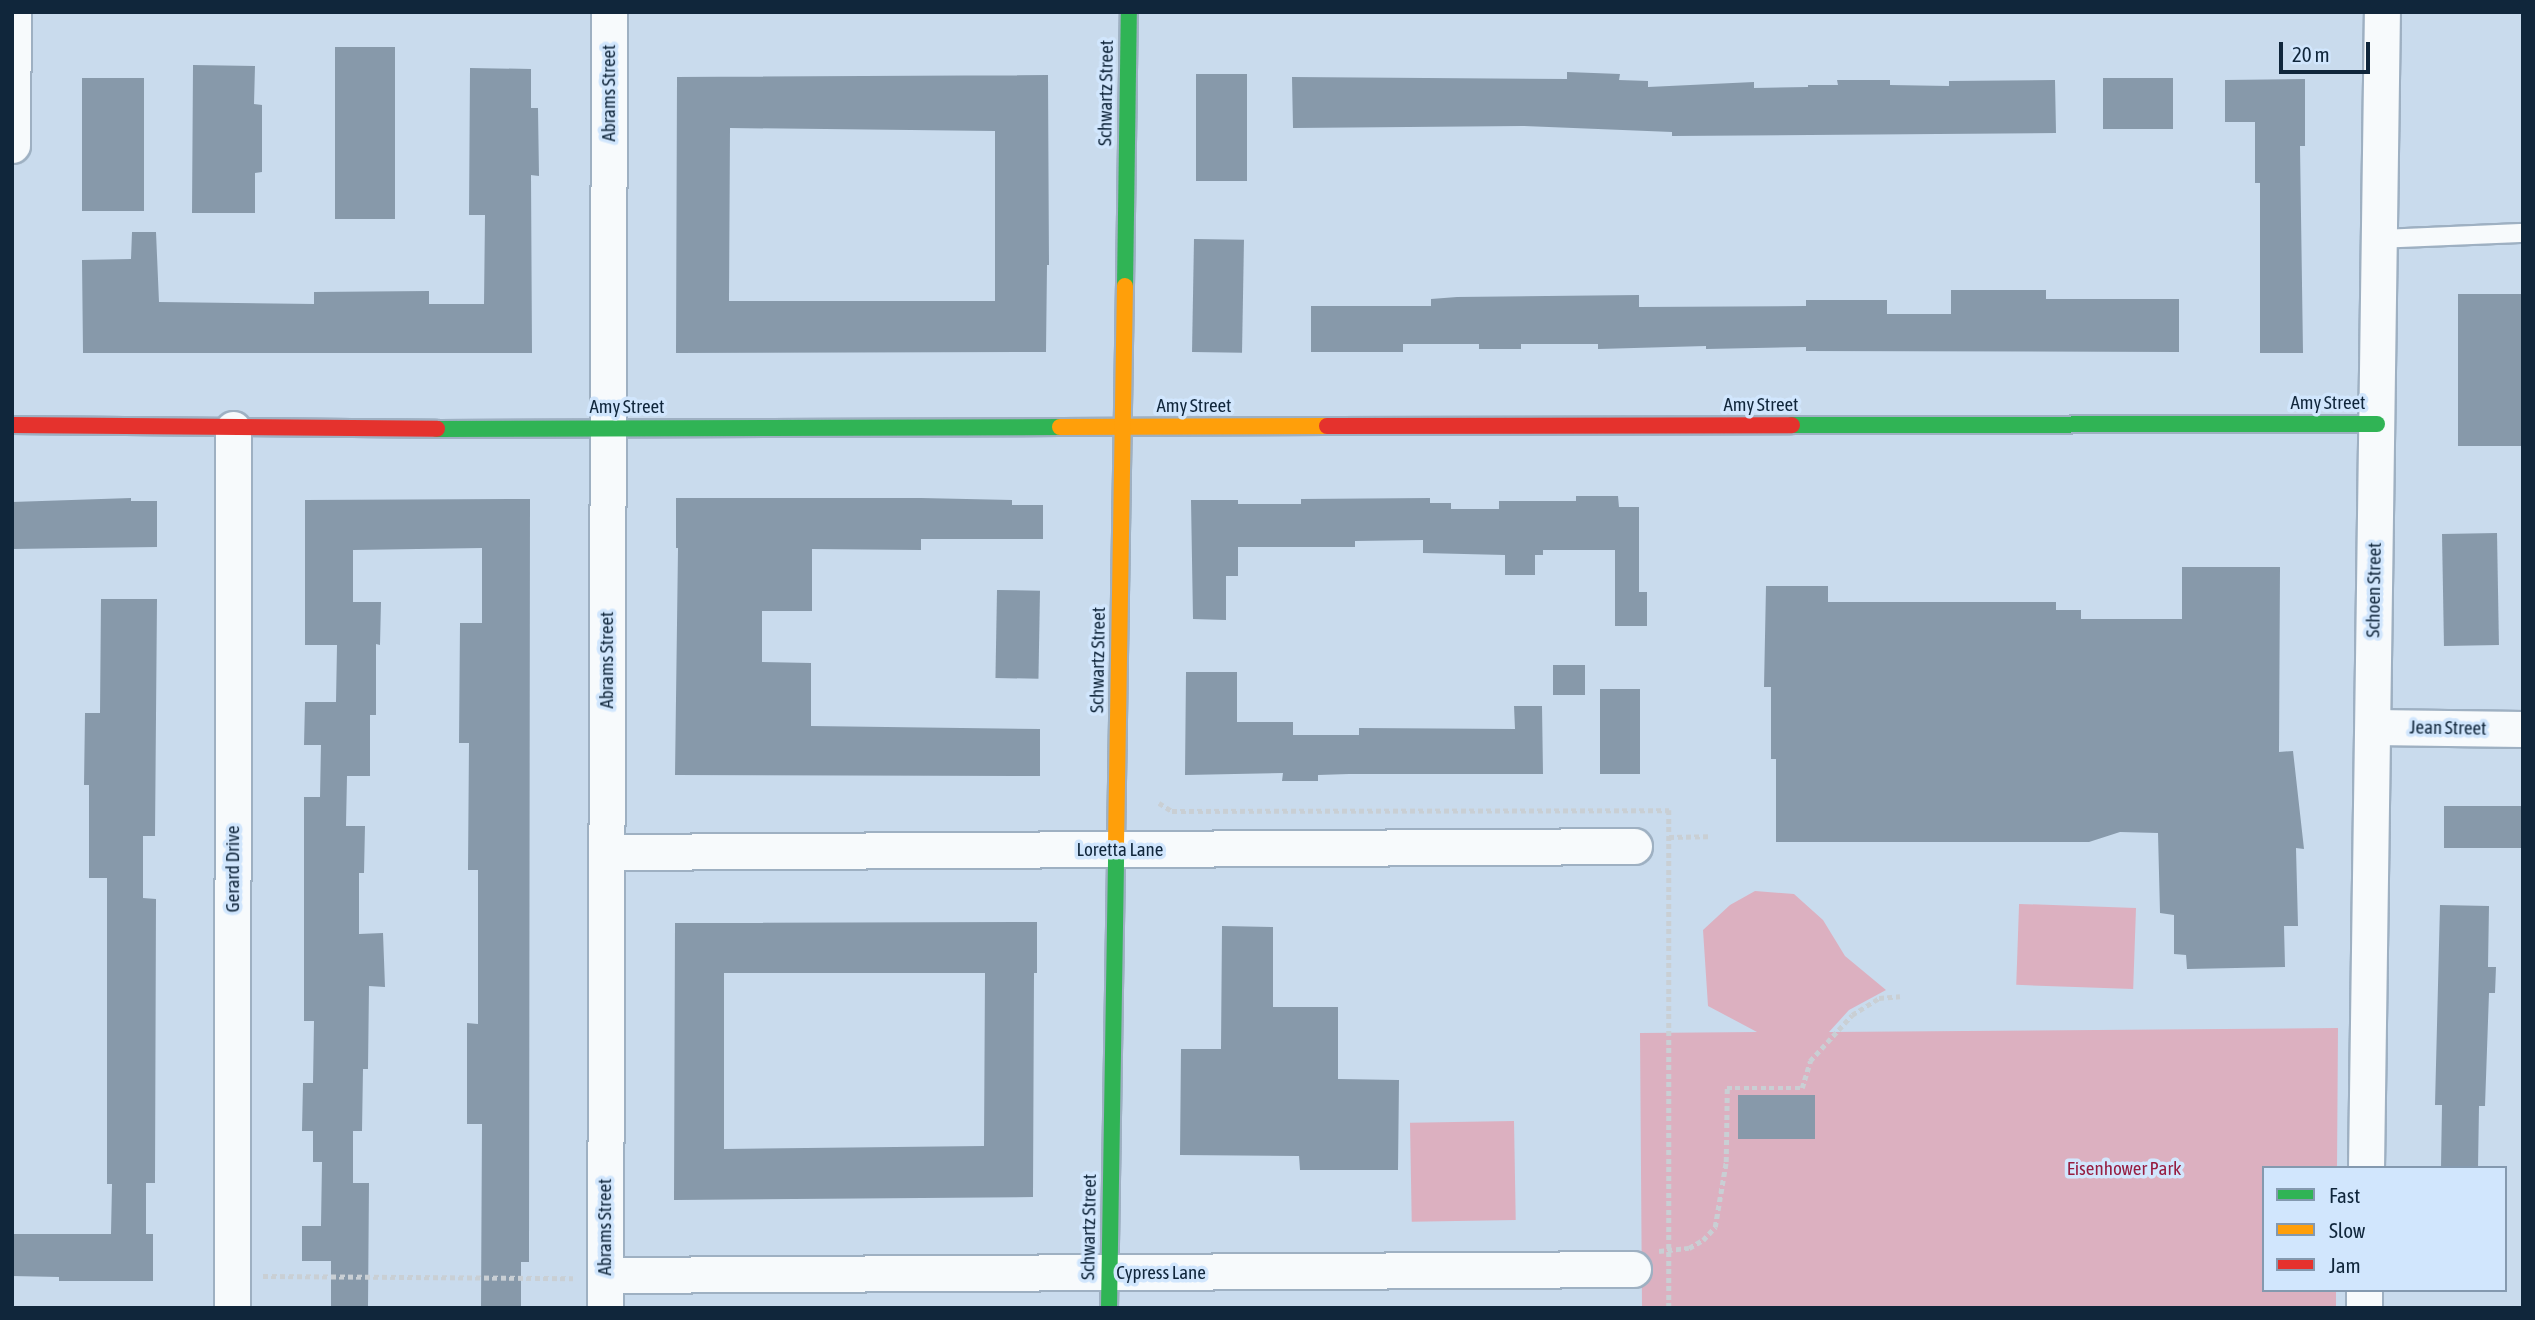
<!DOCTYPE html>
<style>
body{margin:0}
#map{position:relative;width:2535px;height:1320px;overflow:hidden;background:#c9dbed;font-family:"Asap Condensed",sans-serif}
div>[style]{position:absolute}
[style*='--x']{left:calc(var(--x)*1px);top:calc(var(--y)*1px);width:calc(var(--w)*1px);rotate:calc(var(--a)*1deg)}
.green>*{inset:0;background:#dcb0c0;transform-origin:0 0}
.building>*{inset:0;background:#8799aa;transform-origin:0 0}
.path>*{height:4.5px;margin-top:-2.25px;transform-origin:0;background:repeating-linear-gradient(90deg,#c9cfd4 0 5px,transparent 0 8.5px)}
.roads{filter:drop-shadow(2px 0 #9eb0c2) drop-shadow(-2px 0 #9eb0c2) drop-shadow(0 2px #9eb0c2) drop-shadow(0 -2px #9eb0c2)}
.lane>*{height:18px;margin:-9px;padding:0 9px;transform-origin:9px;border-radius:9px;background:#f7fafc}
.street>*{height:35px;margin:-17.5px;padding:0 17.5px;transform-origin:17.5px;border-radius:17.5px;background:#f7fafc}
.fast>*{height:16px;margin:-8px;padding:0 8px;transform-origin:8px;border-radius:8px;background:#30b455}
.slow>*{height:16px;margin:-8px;padding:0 8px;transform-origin:8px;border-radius:8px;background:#ff9f0a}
.jam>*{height:16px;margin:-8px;padding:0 8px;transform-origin:8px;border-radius:8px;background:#e5322d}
span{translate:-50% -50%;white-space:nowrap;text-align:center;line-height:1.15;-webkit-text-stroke:7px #d1e6fd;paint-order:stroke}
.street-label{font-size:19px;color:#10263b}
.park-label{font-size:19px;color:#961e41}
.frame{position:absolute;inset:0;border:14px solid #10263b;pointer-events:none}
.legend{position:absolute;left:2262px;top:1166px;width:245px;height:126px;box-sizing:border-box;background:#d1e6fd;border:2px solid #8499af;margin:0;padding:9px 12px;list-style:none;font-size:21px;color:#10263b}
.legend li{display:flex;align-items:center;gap:14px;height:35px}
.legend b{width:35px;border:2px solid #8499af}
.scale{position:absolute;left:2279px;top:42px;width:91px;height:32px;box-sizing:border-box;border:4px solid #10263b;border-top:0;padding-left:9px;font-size:21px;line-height:24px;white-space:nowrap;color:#10263b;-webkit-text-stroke:5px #d1e6fd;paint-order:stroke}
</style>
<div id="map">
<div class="green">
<div style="clip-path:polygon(1755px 891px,1794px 894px,1823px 920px,1845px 956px,1886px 990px,1849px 1010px,1829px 1032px,2338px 1028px,2337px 1168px,2264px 1168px,2264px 1290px,2336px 1290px,2336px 1308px,1642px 1308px,1640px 1033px,1757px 1032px,1708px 1006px,1703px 930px,1730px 905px)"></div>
<div style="left:2136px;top:908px;width:81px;height:117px;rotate:92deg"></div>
<div style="left:1514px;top:1121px;width:99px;height:104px;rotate:89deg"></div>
</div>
<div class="building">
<div style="left:335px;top:47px;width:60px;height:172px"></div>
<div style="clip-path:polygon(193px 65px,255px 66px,254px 104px,262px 105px,262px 172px,255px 173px,255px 213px,192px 213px)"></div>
<div style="clip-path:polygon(470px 68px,531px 69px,531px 108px,538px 108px,539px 176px,531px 175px,532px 353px,83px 353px,82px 260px,131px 259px,132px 232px,156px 232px,159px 302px,314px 304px,314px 292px,429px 291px,429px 304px,484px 304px,485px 215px,469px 215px)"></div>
<div style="clip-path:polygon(1567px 72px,1620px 74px,1619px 80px,1648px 81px,1648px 87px,1754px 82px,1754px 88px,1808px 87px,1808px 85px,1838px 85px,1837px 80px,1890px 80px,1890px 85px,1949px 86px,1949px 81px,2055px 80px,2056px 133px,1672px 136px,1672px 132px,1523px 126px,1293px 128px,1292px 77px,1567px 79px)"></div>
<div style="left:1196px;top:74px;width:51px;height:107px"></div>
<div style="clip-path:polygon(evenodd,1048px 75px,1049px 265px,1047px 265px,1046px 352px,676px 353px,677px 77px,1048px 75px,730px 128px,995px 131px,995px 301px,729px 301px,730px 128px)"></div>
<div style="left:82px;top:78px;width:62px;height:133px"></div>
<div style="left:2103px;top:78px;width:70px;height:51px"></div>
<div style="clip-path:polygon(2305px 79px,2305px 146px,2300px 146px,2303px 353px,2260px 353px,2260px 183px,2255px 183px,2255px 122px,2225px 122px,2225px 80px)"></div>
<div style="left:1194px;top:239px;width:50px;height:113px;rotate:1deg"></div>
<div style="clip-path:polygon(1951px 290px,2046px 290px,2046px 299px,2179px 299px,2179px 352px,1806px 351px,1806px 347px,1706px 349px,1706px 346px,1598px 349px,1598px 344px,1521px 344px,1521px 349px,1479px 349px,1479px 344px,1403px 344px,1403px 352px,1311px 352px,1311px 306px,1431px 306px,1431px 299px,1457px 297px,1639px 295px,1639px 307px,1806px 306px,1806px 300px,1887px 300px,1887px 314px,1951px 314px)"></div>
<div style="left:2458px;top:294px;width:65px;height:152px"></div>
<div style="clip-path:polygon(1576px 496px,1618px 496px,1619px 507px,1639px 507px,1639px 592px,1647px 592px,1647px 626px,1615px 626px,1615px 550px,1543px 550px,1543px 555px,1535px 555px,1535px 575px,1505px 575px,1505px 555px,1423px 553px,1423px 540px,1355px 541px,1355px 547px,1238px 547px,1238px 576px,1226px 576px,1226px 620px,1193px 619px,1191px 500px,1238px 500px,1238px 504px,1301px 504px,1301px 499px,1430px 498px,1430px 503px,1451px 503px,1451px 509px,1499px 509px,1499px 501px,1576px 501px)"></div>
<div style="clip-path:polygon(131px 498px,131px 501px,157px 501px,157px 547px,12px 549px,12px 502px)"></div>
<div style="clip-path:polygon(676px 498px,921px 498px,1012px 500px,1012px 505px,1043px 505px,1043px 539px,921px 539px,921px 550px,812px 549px,812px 611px,762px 611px,762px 662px,811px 663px,811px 726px,1040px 729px,1040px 776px,675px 775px,678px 548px,676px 548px)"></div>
<div style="clip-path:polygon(530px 499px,529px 1262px,521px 1262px,521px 1308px,481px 1308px,482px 1124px,467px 1124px,467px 1023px,478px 1024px,478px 870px,468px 870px,469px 743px,459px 743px,460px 623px,482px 623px,482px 548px,353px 550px,353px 602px,381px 602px,380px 645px,376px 644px,376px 715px,370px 715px,370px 776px,347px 776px,346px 826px,365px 826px,364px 873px,359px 873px,359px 934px,383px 933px,385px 987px,369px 986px,368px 1069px,363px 1069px,362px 1131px,353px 1131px,353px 1183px,369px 1183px,368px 1308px,331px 1308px,331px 1261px,302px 1261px,302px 1226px,321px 1226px,322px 1162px,313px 1162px,313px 1131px,302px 1131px,303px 1083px,313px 1083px,314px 1021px,304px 1021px,304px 797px,320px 797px,321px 745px,304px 745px,305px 702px,336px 702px,337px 645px,305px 645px,305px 500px)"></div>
<div style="left:2497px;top:533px;width:112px;height:55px;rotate:89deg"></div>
<div style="clip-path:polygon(2182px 567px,2280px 567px,2279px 752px,2293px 751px,2304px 849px,2296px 848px,2298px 926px,2284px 926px,2285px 967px,2187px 969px,2186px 955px,2174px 954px,2174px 915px,2160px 913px,2158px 833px,2120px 832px,2089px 842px,1776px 842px,1776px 759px,1771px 759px,1771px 687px,1764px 687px,1766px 586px,1828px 586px,1828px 602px,2056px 602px,2056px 610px,2081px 610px,2081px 619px,2182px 619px)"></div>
<div style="left:997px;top:590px;width:43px;height:88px;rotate:1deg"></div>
<div style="clip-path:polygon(101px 599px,157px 599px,155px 836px,143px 836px,143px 898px,156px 899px,155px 1183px,146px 1183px,146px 1234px,153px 1234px,153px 1281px,59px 1281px,59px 1277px,12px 1276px,12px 1234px,111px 1234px,112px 1184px,107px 1184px,107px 878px,89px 878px,89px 785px,84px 785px,85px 713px,100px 713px)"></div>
<div style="left:1553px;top:665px;width:32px;height:30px"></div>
<div style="clip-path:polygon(1186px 672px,1237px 672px,1237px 722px,1293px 722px,1293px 735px,1359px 735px,1359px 728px,1515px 729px,1514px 706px,1542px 706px,1543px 774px,1349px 774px,1318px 775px,1318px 781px,1282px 781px,1283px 773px,1185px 775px)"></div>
<div style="left:1600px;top:689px;width:40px;height:85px"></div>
<div style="left:2444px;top:806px;width:79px;height:42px"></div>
<div style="clip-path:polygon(2440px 905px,2489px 906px,2488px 967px,2496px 967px,2495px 993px,2489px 993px,2485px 1106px,2479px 1106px,2478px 1168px,2441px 1168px,2442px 1105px,2435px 1105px)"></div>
<div style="clip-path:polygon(evenodd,1037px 922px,1037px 973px,1034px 973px,1033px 1197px,674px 1200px,675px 923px,1037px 922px,724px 973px,985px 973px,984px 1146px,724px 1149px,724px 973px)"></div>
<div style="clip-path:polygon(1222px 926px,1273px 927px,1273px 1007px,1338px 1007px,1338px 1079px,1399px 1080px,1398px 1170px,1300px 1170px,1299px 1156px,1180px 1155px,1181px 1049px,1221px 1049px)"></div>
<div style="left:1738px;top:1095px;width:77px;height:44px"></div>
</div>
<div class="path">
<div style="--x:1159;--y:803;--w:15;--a:32"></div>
<div style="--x:1172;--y:811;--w:497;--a:-0.1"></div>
<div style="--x:1669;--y:810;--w:498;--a:90"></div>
<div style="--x:1669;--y:837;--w:39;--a:-1"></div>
<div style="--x:1659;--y:1251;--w:30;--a:-6"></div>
<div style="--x:1689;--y:1248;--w:16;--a:-30"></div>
<div style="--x:1703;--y:1240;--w:18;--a:-47"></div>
<div style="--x:1715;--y:1227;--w:66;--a:-80.4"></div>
<div style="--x:1726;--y:1162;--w:74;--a:-89.2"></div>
<div style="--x:1727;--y:1088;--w:75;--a:0"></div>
<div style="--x:1802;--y:1088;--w:28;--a:-73"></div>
<div style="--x:1810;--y:1061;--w:62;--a:-47.6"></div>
<div style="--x:1852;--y:1015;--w:32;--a:-32"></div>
<div style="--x:1879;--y:998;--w:21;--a:-5"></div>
<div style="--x:263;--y:1276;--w:310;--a:0.4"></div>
</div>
<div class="roads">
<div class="lane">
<div style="--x:2379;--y:239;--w:144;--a:-2.4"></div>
</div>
<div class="street">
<div style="--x:12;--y:145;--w:133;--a:-89.6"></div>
<div style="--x:2373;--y:727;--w:150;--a:0.8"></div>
<div style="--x:606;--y:852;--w:1028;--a:-0.33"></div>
<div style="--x:2366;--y:1168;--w:1156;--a:-89.21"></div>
<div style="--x:605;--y:1275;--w:1028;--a:-0.33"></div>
<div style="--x:232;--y:1308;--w:879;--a:-89.93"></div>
<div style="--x:605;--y:1308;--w:1296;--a:-89.82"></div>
<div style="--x:2364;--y:1308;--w:18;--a:-90"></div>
</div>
<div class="fast">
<div style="--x:1125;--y:286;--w:274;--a:-89.2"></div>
<div style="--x:1792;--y:425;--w:585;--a:-0.1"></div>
<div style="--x:437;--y:429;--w:623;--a:-0.18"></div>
<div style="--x:1109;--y:1308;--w:464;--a:-89.1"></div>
</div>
<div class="slow">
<div style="--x:1060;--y:427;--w:267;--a:-0.2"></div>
<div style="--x:1116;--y:844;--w:558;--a:-89.08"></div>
</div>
<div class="jam">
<div style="--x:12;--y:425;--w:425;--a:0.5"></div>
<div style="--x:1327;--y:426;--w:465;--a:-0.1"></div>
</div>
</div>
<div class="street-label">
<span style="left:609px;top:93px;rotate:-90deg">Abrams Street</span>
<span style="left:1106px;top:93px;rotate:-89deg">Schwartz Street</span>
<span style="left:2328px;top:403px">Amy Street</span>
<span style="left:1761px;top:405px">Amy Street</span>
<span style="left:1194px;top:406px">Amy Street</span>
<span style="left:627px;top:407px">Amy Street</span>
<span style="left:2374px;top:590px;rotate:-89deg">Schoen Street</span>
<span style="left:607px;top:660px;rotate:-90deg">Abrams Street</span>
<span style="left:1098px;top:660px;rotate:-89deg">Schwartz Street</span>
<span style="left:2448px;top:728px;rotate:1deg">Jean Street</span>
<span style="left:1120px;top:850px">Loretta Lane</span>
<span style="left:233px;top:869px;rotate:-90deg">Gerard Drive</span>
<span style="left:605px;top:1227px;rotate:-90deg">Abrams Street</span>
<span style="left:1089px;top:1227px;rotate:-89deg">Schwartz Street</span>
<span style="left:1161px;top:1273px">Cypress Lane</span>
</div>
<div class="park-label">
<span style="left:2124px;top:1169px">Eisenhower Park</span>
</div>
<div class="frame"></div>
<ul class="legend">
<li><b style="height:9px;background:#30b455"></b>Fast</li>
<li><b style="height:9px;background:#ff9f0a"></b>Slow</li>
<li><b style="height:9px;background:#e5322d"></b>Jam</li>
</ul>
<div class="scale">20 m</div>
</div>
